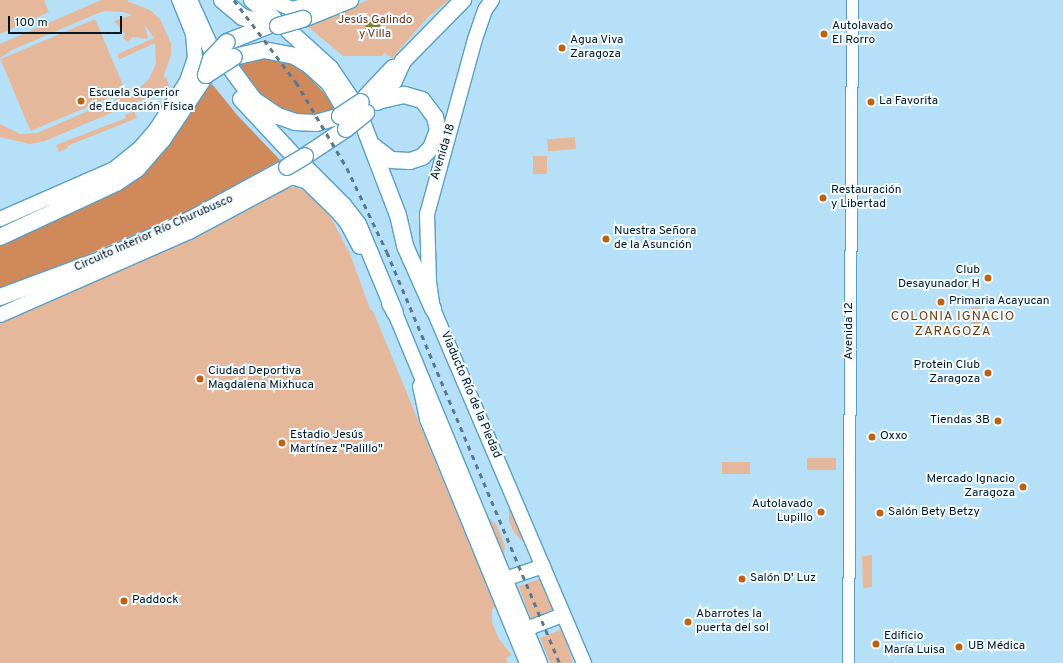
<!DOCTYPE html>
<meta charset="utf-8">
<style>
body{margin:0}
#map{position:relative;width:1063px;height:663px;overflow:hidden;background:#b6e0f8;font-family:Overpass,sans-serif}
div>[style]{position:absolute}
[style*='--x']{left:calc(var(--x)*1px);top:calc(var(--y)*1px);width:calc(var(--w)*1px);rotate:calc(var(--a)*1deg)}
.green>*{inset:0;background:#e6b89b;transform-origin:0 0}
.forest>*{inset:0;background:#d0895a}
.water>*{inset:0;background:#7b822e}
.round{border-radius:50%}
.roads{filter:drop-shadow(1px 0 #579fc5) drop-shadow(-1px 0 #579fc5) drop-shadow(0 1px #579fc5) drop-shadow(0 -1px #579fc5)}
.minor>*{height:11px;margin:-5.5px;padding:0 5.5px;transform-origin:5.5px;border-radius:5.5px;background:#fff}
.major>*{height:14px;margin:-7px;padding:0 7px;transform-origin:7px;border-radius:7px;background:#fff}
.highway>*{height:16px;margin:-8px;padding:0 8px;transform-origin:8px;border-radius:8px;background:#fff}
.rail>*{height:2.5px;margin-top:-1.25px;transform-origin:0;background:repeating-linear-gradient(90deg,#58788c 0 5px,transparent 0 10px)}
.bridges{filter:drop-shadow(1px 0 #579fc5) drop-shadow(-1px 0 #579fc5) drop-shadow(0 1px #579fc5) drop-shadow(0 -1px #579fc5)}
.highway-bridge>*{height:16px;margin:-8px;padding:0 8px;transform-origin:8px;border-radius:8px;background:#fff}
.dots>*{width:11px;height:11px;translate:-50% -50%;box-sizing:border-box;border:2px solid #f4fbff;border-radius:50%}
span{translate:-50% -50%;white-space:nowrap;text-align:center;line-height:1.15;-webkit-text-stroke:4px #f4fbff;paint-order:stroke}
.park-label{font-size:12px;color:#683815}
.poi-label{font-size:12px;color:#001726}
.left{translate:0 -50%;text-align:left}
.right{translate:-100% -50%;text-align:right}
.street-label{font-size:12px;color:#001726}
.neighbourhood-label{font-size:13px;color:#743907;letter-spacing:1px}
.scale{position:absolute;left:8px;top:16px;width:114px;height:18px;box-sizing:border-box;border:2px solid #001726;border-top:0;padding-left:5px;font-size:12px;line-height:14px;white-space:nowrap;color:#001726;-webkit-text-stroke:3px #f4fbff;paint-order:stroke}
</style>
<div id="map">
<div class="green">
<div style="clip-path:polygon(0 0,44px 0,49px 12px,0 34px)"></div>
<div style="clip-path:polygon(101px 0,129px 0,127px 1px,150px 10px,160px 19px,171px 43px,171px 55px,163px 78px,166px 77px,170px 88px,45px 141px,30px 144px,0 137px,0 124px,20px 134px,37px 133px,137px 90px,149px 79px,156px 64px,155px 43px,120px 59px,118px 57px,118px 54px,154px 38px,145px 25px,148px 39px,132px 37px,129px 42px,123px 38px,125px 34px,114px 21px,132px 15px,123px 12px,105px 11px,96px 14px,12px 50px,0 58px,0 44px)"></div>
<div style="clip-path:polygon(368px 0,449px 0,429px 16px,392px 58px,385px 53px,382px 56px,343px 56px,306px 25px)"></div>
<div style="left:95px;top:19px;width:78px;height:103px;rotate:67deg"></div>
<div style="clip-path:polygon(134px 111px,137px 118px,67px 146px,68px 148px,59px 152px,56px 145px,126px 118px,125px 115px)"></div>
<div style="left:575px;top:137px;width:12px;height:28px;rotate:85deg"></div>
<div style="left:533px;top:156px;width:14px;height:18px"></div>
<div style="clip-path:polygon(295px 187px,307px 192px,327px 210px,351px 256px,370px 309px,373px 311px,473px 553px,498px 602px,492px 610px,492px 622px,499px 639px,512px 655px,506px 658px,508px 663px,0 663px,0 321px,187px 240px,281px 190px)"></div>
<div style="left:971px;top:307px;width:9px;height:18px"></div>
<div style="left:836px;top:458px;width:12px;height:29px;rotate:90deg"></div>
<div style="left:750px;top:462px;width:12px;height:28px;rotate:90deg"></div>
<div style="clip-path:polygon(509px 505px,527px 545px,515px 534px,509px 521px)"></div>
<div style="clip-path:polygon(486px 516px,496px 524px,505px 546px,504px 554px)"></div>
<div style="clip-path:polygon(872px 555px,872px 587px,863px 588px,862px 556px)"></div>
<div style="left:541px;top:578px;width:34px;height:24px;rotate:69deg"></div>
<div style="clip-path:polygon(562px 629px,573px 663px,550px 663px,540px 638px)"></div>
</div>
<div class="forest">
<div style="clip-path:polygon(256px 55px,285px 60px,303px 70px,325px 94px,335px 110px,323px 116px,292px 116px,253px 91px,236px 62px)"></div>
<div style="clip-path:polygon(212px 84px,238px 116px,280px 160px,190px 211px,70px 262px,0 288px,0 245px,38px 226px)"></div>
</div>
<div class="water">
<div class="round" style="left:365px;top:21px;width:16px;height:16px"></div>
</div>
<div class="roads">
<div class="minor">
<div style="--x:848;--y:663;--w:663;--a:-89.65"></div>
</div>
<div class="major">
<div style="--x:270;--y:0;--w:24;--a:22"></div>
<div style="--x:292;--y:9;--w:35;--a:-15"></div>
<div style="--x:492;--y:0;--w:12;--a:125"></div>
<div style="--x:485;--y:10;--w:31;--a:109"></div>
<div style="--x:475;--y:39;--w:181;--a:105.3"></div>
<div style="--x:427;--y:214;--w:68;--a:88.3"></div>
<div style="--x:429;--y:282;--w:27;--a:82"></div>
<div style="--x:433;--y:309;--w:385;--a:66.9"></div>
<div style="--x:0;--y:219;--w:124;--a:-23.7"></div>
<div style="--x:114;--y:169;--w:32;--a:-39"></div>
<div style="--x:139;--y:149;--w:28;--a:-49"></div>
<div style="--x:157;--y:128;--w:56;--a:-57.4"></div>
<div style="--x:187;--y:81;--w:24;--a:-71"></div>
<div style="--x:195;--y:58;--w:24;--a:-95"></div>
<div style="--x:193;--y:34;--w:37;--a:-112"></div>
<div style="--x:389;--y:304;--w:11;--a:56"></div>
<div style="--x:395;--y:313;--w:379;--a:67.5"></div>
<div style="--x:0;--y:315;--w:206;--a:-23.7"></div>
<div style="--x:189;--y:232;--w:117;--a:-28.1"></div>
<div style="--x:292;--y:177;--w:16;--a:18"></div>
<div style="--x:307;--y:182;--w:39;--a:44"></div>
<div style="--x:335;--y:209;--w:18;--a:49"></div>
<div style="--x:347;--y:223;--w:27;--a:62"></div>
<div style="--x:420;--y:386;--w:34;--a:78"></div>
<div style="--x:427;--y:419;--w:264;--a:67.7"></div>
<div style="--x:505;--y:579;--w:40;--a:-18.9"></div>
<div style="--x:526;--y:629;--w:40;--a:-21"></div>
</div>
<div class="highway">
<div style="--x:189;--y:0;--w:56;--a:65.7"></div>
<div style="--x:222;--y:0;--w:26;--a:40"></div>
<div style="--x:242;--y:17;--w:29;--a:16"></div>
<div style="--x:252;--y:0;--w:29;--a:41"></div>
<div style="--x:303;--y:19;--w:51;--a:-22"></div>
<div style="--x:289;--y:31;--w:55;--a:42.1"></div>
<div style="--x:330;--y:68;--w:41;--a:55.9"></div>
<div style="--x:227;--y:42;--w:46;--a:-21.6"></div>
<div style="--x:234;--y:57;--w:31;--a:-13"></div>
<div style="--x:264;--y:50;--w:31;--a:11"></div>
<div style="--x:294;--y:56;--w:17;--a:31"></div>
<div style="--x:309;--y:65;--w:27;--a:42"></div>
<div style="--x:329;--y:83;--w:29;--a:59"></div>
<div style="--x:229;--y:66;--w:42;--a:53.7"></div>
<div style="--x:254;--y:100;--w:29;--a:34"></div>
<div style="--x:278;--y:116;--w:18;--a:19"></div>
<div style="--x:295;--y:122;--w:21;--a:3"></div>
<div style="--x:316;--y:123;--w:25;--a:-16"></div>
<div style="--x:241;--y:99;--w:78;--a:47.1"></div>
<div style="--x:361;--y:102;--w:47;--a:-46.7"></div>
<div style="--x:377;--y:102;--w:27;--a:-51"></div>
<div style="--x:394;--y:81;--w:22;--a:-66"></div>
<div style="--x:403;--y:61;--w:86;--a:-45.5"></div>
<div style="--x:363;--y:124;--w:97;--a:69"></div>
<div style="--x:398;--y:215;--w:32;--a:77"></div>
<div style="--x:405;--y:246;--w:69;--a:66"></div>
<div style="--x:372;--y:145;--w:24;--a:38"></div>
<div style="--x:391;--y:160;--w:19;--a:3"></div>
<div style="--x:410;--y:161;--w:13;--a:-18"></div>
<div style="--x:422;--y:157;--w:13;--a:-45"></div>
<div style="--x:431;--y:148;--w:19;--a:-69"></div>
<div style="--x:438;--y:130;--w:13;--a:-103"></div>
<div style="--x:435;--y:117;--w:21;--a:-127"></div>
<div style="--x:422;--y:100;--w:19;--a:-164"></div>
<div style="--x:404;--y:95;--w:27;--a:167"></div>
<div style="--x:305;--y:156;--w:49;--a:-33.4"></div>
<div style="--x:303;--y:165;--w:57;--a:45"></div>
<div style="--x:343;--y:205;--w:24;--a:52"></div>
<div style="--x:358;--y:224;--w:96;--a:67.4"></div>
<div style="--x:56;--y:201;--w:36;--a:-32"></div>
<div style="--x:0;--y:237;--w:128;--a:-25"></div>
<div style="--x:116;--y:183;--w:25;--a:-34"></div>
<div style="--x:137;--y:169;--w:40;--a:-49"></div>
<div style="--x:163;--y:139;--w:77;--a:-56.1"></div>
<div style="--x:0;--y:297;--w:107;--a:-20.3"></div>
<div style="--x:100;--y:260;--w:96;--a:-23.9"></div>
<div style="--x:188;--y:221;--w:113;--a:-28.6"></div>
</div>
</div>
<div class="rail">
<div style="--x:234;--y:0;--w:103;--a:52.9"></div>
<div style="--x:296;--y:82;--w:100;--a:59.3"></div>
<div style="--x:347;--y:168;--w:93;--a:64.5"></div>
<div style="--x:387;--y:252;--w:446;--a:67.2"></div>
</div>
<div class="bridges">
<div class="highway-bridge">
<div style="--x:278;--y:26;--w:26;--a:-16"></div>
<div style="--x:206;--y:75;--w:17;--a:-73"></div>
<div style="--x:211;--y:59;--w:23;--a:-47"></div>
<div style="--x:206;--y:75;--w:33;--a:-33"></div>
<div style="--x:340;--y:116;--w:25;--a:-34"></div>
<div style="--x:346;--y:129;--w:26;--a:-39"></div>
<div style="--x:287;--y:167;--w:21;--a:-31"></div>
</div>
</div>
<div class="dots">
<div style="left:824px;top:34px;background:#be6210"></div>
<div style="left:562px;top:48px;background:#be6210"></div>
<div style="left:81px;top:101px;background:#be6210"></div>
<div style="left:871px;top:102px;background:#be6210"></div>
<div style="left:823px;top:198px;background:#be6210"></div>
<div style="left:606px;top:239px;background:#be6210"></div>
<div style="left:988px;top:278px;background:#be6210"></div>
<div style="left:941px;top:302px;background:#be6210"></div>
<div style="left:988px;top:373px;background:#be6210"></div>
<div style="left:200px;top:379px;background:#be6210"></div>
<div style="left:998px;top:421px;background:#be6210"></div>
<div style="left:872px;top:437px;background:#be6210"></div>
<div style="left:282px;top:443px;background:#be6210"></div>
<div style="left:1023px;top:487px;background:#be6210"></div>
<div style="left:821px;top:512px;background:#be6210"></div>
<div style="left:880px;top:513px;background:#be6210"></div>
<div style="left:742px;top:579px;background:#be6210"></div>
<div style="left:124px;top:601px;background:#be6210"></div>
<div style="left:688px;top:622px;background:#be6210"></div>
<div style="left:876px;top:644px;background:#be6210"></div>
<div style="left:959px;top:647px;background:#be6210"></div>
</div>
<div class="park-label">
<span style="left:375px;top:28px">Jesús Galindo<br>y Villa</span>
</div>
<div class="poi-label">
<span class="left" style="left:832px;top:34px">Autolavado<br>El Rorro</span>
<span class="left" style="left:570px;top:48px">Agua Viva<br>Zaragoza</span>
<span class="left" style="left:89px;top:101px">Escuela Superior<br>de Educación Física</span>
<span class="left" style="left:879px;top:102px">La Favorita</span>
<span class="left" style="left:831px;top:198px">Restauración<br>y Libertad</span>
<span class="left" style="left:614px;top:239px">Nuestra Señora<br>de la Asunción</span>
<span class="right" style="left:980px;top:278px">Club<br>Desayunador H</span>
<span class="left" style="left:949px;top:302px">Primaria Acayucan</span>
<span class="right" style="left:980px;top:373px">Protein Club<br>Zaragoza</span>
<span class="left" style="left:208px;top:379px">Ciudad Deportiva<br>Magdalena Mixhuca</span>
<span class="right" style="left:990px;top:421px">Tiendas 3B</span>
<span class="left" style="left:290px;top:443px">Estadio Jesús<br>Martínez "Palillo"</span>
<span class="left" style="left:880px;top:437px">Oxxo</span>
<span class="right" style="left:1015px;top:487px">Mercado Ignacio<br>Zaragoza</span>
<span class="right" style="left:813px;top:512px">Autolavado<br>Lupillo</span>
<span class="left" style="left:888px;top:513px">Salón Bety Betzy</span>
<span class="left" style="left:750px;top:579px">Salón D' Luz</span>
<span class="left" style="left:132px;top:601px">Paddock</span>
<span class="left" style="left:696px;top:622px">Abarrotes la<br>puerta del sol</span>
<span class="left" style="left:884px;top:644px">Edificio<br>María Luisa</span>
<span class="left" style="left:968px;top:647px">UB Médica</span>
</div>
<div class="street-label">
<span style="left:444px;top:152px;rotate:-73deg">Avenida 18</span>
<span style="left:154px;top:234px;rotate:-24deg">Circuito Interior Río Churubusco</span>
<span style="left:850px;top:331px;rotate:-90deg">Avenida 12</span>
<span style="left:470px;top:395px;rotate:67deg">Viaducto Río de la Piedad</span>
</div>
<div class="neighbourhood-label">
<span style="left:953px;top:325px">COLONIA IGNACIO<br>ZARAGOZA</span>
</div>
<div class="scale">100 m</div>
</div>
